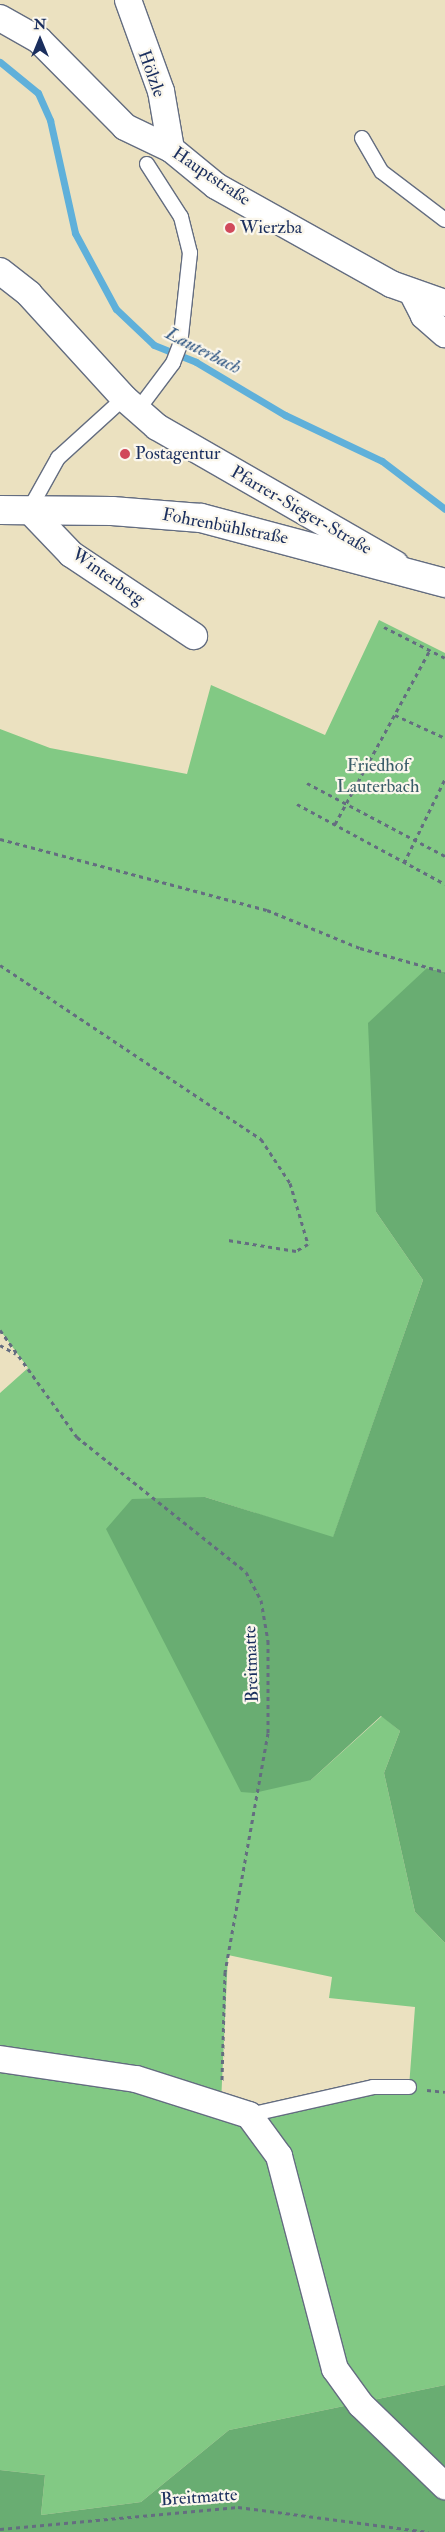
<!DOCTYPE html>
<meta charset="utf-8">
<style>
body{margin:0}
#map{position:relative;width:445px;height:2532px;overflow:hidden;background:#ebe1c0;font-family:"IM FELL Double Pica",serif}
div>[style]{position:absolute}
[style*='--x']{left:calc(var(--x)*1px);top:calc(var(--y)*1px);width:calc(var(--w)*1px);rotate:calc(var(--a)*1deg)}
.green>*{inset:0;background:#82c984}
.forest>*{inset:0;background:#69ad72}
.stream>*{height:7px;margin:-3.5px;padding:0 3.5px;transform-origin:3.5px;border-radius:3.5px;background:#5fb0da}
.path>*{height:3px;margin-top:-1.5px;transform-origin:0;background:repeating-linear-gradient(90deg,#646d80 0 4px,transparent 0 8px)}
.roads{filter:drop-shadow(1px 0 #646d80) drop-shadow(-1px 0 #646d80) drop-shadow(0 1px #646d80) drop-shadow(0 -1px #646d80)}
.service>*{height:14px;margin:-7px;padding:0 7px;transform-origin:7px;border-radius:7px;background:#fff}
.minor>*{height:26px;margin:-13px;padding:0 13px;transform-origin:13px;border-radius:13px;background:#fff}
.secondary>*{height:28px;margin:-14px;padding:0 14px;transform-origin:14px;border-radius:14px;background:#fff}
.dots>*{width:14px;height:14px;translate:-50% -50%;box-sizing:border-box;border:2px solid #fbf7ec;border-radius:50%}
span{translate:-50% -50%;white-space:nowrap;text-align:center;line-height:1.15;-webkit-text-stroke:4.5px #fbf7ec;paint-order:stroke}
.street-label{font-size:18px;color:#1b2f5e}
.poi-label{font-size:18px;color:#1b2f5e}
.left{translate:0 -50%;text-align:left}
.park-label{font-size:18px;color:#3a5d69}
.water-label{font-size:19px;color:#2f5683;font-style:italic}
.north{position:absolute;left:15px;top:15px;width:50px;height:50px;-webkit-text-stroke:4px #fbf7ec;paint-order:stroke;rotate:0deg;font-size:14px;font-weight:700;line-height:20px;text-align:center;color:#1b2f5e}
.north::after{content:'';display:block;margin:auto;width:18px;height:22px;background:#1b2f5e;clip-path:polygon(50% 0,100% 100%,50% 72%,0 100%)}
</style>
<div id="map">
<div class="green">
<div style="clip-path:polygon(evenodd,379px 620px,445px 653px,445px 972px,427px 968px,376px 1212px,423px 1280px,333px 1538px,205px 1497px,311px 1780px,382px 1716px,400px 1731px,384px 1773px,415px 1912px,445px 1943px,445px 2385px,229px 2430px,141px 2502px,41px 2515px,45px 2475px,0 2470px,0 1393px,28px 1368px,0 1330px,0 729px,50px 748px,187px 774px,211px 685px,325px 735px,379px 620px,228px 1955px,332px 1977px,329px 1998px,415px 2007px,409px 2087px,249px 2115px,221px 2103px,228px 1955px)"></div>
</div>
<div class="forest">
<div style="clip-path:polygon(427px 968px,445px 972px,445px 1943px,415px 1912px,384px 1773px,400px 1731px,381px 1716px,311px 1780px,254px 1793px,241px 1792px,106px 1529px,132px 1499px,205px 1497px,333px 1537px,423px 1280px,376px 1212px,368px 1023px)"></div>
<div style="clip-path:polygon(445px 2385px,445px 2532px,0 2532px,0 2470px,45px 2475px,41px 2515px,141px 2502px,229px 2430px)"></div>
</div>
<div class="stream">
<div style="--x:0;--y:62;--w:49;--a:39.2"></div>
<div style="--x:38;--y:93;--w:30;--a:66"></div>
<div style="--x:50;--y:120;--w:116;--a:77.5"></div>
<div style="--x:75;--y:233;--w:86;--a:61.7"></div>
<div style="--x:116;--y:309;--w:52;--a:43.5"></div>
<div style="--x:154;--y:345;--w:45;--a:22"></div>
<div style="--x:196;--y:362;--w:104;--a:30.8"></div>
<div style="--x:285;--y:415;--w:107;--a:25.4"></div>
<div style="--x:382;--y:461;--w:79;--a:37.3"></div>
</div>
<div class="path">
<div style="--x:384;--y:627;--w:68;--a:26.9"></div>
<div style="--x:395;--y:715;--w:55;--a:24.7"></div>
<div style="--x:307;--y:783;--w:156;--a:27.9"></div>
<div style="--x:297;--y:804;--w:168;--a:28.4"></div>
<div style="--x:335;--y:824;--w:198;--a:-61.4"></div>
<div style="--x:0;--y:839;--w:276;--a:14.9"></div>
<div style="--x:267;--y:910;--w:100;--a:22.2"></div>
<div style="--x:360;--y:948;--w:88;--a:15.8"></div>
<div style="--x:404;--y:863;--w:93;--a:-64"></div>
<div style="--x:0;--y:965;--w:314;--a:33.7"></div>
<div style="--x:261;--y:1139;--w:53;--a:56.6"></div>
<div style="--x:290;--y:1183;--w:64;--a:73.6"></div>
<div style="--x:308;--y:1244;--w:14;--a:150"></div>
<div style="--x:296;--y:1251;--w:69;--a:-170.8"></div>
<div style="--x:0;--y:1330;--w:132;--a:54.3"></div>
<div style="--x:77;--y:1437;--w:216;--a:38.6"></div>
<div style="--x:246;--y:1572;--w:32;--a:62"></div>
<div style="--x:261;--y:1600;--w:42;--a:80.3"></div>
<div style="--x:268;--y:1641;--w:92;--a:90"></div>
<div style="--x:268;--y:1733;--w:243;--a:100.2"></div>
<div style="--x:225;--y:1972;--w:110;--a:91.6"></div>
<div style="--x:0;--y:1345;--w:18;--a:29"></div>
<div style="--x:427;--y:2090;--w:18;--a:6"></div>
<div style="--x:0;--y:2529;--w:239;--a:-5.3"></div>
<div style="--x:238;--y:2507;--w:192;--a:7.5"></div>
</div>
<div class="roads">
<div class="service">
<div style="--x:362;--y:138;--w:39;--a:60"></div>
<div style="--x:382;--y:172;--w:79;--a:37.3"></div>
<div style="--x:137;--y:411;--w:60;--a:-53.1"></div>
<div style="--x:173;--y:363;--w:19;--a:-69"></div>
<div style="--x:180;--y:345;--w:93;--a:-83.8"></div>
<div style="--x:190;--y:253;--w:37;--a:-104"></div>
<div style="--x:181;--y:217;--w:63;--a:-122.7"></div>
<div style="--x:29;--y:510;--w:60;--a:-60.9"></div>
<div style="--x:58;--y:458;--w:89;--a:-42.3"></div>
<div style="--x:249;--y:2115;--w:127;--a:-12.7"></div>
<div style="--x:373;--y:2087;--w:36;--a:0"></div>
</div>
<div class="minor">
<div style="--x:128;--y:0;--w:97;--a:70.1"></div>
<div style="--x:161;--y:91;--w:59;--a:80.2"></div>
<div style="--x:0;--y:18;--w:45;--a:29.4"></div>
<div style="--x:39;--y:40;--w:122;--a:45.3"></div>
<div style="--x:125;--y:127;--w:51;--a:25.6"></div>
<div style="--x:171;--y:149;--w:58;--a:39.4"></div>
<div style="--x:216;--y:186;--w:201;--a:29.2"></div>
<div style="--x:391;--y:284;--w:57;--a:19.4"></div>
<div style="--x:0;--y:271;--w:37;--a:38"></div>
<div style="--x:29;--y:294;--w:141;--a:47.6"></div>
<div style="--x:124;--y:398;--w:44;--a:41.3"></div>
<div style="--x:157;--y:427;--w:275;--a:29.9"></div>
<div style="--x:414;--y:296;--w:22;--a:63"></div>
<div style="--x:424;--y:316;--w:28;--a:41"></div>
<div style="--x:29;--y:510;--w:61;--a:46.3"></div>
<div style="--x:71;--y:554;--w:148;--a:33.7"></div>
<div style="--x:0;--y:2059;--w:137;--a:8.4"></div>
<div style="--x:136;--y:2079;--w:119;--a:17.7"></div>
<div style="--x:249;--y:2115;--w:51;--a:53.8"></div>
<div style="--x:279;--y:2156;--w:220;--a:75.3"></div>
<div style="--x:335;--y:2369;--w:44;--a:54.2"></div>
<div style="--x:361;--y:2405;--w:117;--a:44"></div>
</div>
<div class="secondary">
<div style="--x:0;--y:510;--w:112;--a:0.5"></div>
<div style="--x:112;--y:511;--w:89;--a:4.5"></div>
<div style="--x:201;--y:518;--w:253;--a:14.9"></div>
</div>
</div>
<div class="dots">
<div style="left:230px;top:228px;background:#d1495b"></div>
<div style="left:125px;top:454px;background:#d1495b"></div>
</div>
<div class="street-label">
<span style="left:151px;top:74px;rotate:70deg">Hölzle</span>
<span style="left:211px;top:177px;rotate:34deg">Hauptstraße</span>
<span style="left:301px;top:511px;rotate:30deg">Pfarrer-Sieger-Straße</span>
<span style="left:225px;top:527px;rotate:11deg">Fohrenbühlstraße</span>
<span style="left:108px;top:577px;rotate:35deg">Winterberg</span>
<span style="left:252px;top:1664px;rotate:-92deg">Breitmatte</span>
<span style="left:199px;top:2498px;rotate:-4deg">Breitmatte</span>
</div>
<div class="poi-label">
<span class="left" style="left:240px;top:228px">Wierzba</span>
<span class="left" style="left:135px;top:454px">Postagentur</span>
</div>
<div class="park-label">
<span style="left:378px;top:777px">Friedhof<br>Lauterbach</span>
</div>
<div class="water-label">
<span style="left:203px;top:351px;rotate:27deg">Lauterbach</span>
</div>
<div class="north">N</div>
</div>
